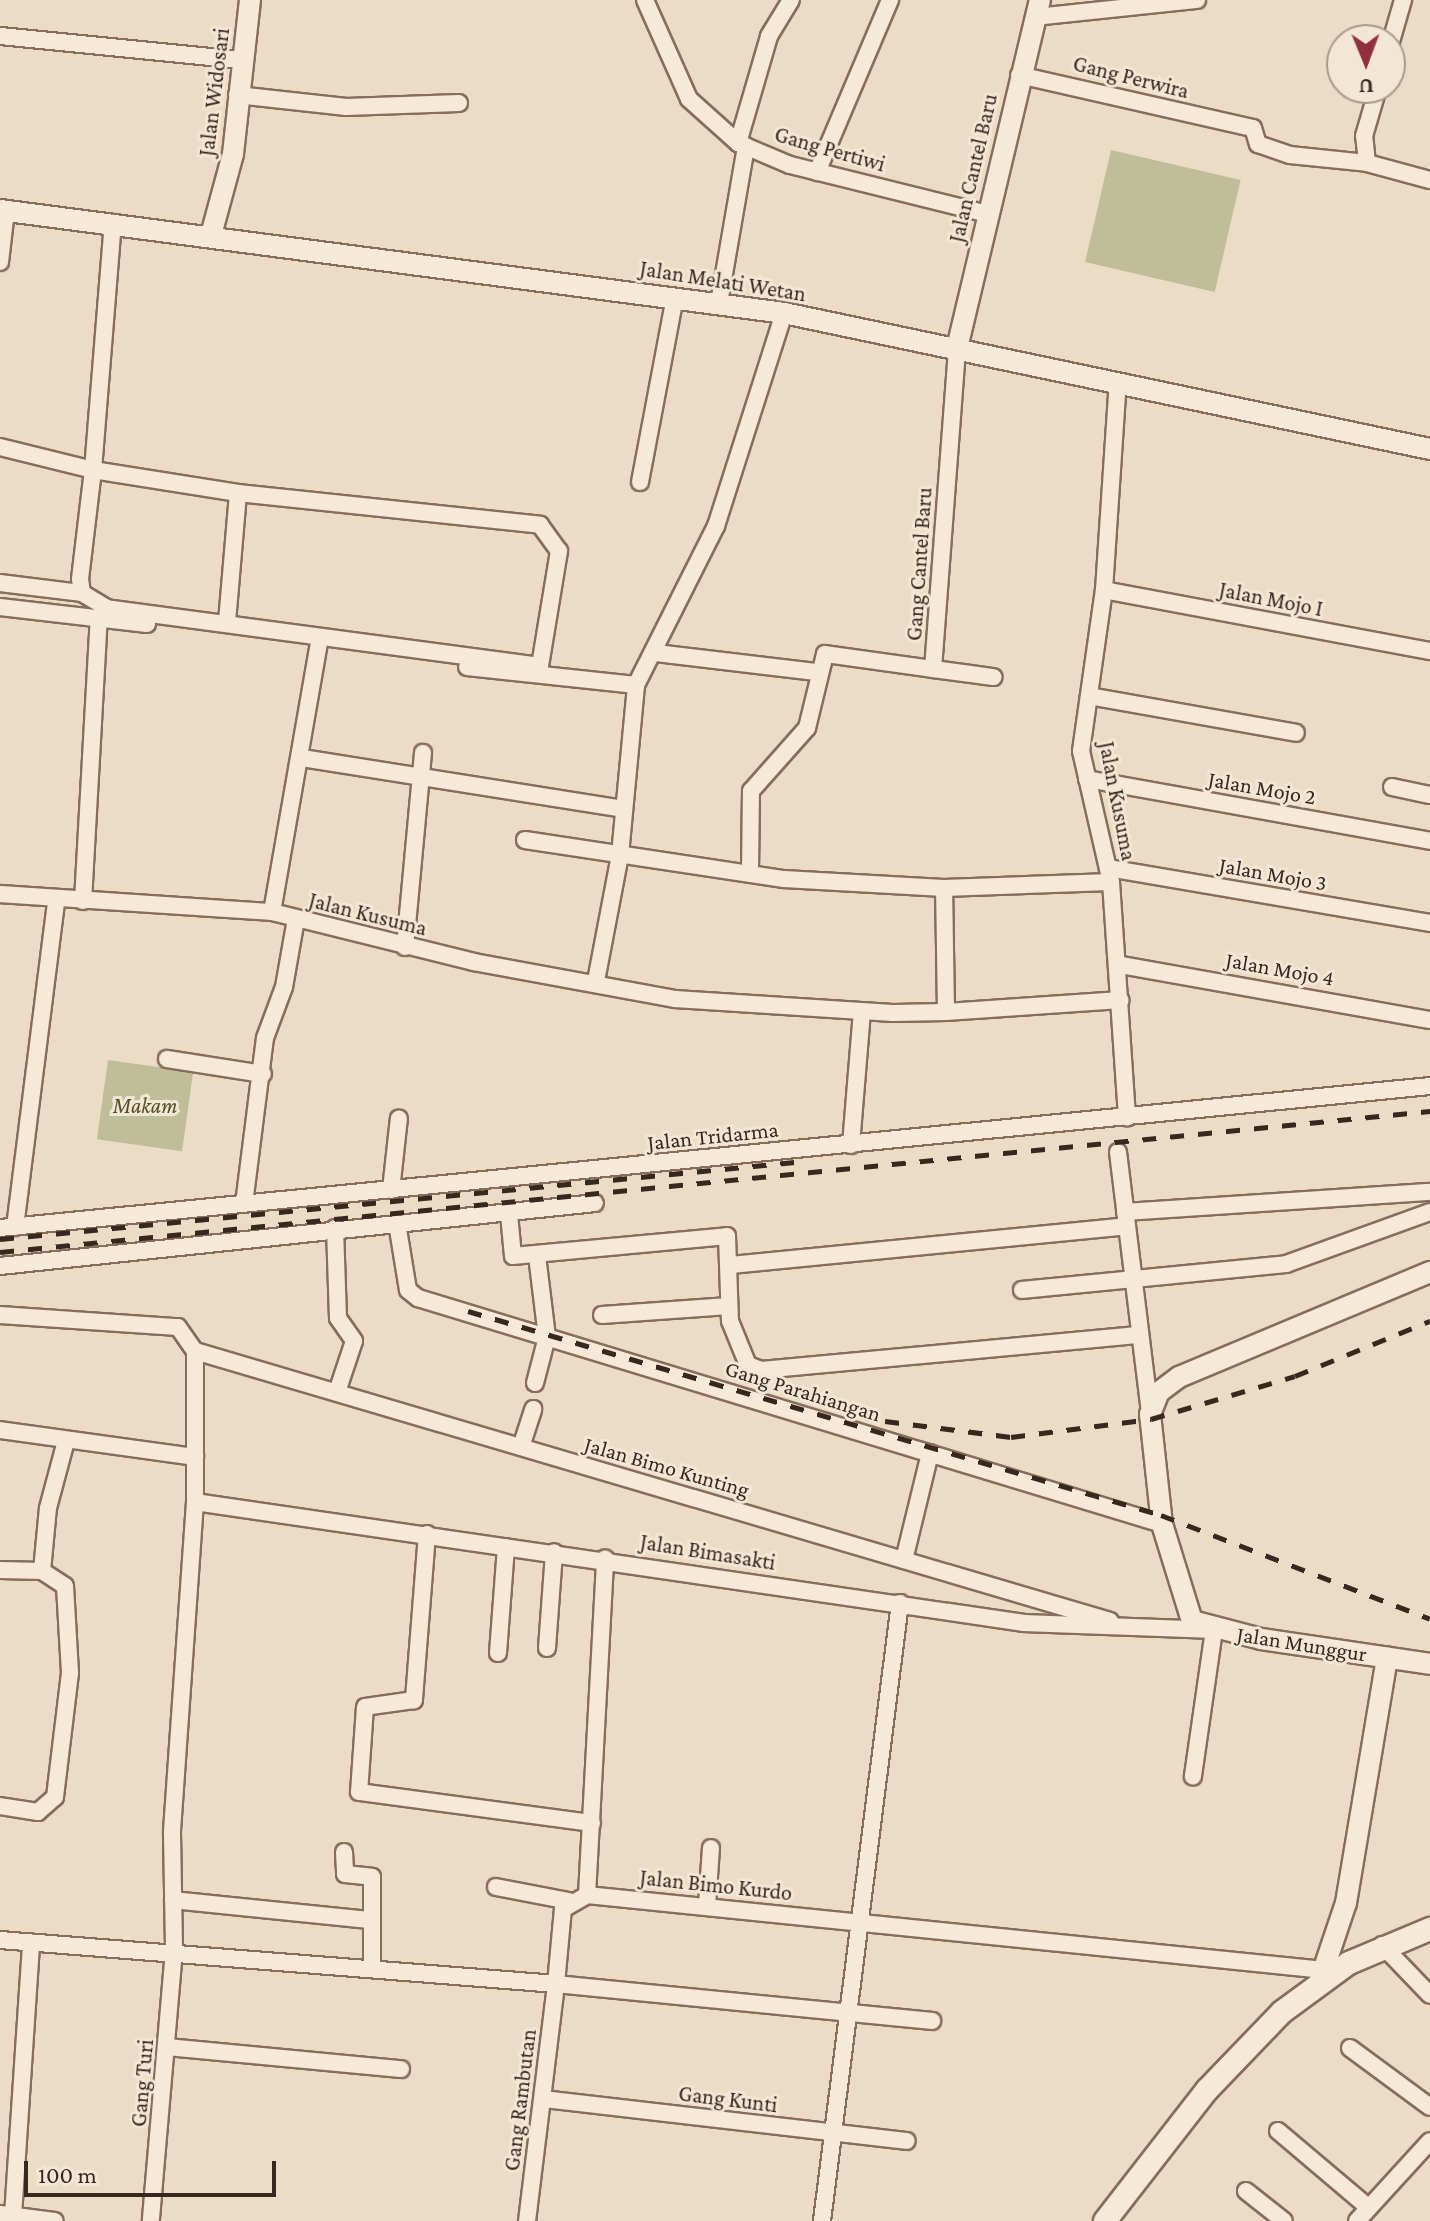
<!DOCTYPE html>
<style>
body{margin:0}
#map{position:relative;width:1430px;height:2221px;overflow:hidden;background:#ecdbc5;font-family:"Crimson Pro",serif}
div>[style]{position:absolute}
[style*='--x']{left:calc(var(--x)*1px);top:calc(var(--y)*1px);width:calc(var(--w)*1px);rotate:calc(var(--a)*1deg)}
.cemetery>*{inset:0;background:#bfbe98;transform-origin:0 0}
.roads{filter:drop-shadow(2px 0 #866d5c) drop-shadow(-2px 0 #866d5c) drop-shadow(0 2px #866d5c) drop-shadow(0 -2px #866d5c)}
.minor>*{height:16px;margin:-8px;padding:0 8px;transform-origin:8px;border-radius:8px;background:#f7e9d8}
.tertiary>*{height:20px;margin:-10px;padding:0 10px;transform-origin:10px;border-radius:10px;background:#f7e9d8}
.secondary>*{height:22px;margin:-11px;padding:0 11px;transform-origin:11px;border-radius:11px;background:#f7e9d8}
.rail>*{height:5px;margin-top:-2.5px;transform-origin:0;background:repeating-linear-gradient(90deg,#37271f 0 14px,transparent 0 28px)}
span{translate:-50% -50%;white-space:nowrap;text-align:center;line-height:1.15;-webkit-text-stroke:6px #f4e6d4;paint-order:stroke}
.street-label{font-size:22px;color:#37271f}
.park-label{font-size:22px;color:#4d5227;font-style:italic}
.north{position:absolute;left:1326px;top:24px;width:80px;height:80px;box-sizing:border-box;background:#f4e6d4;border:2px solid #a89a8c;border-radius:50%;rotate:179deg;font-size:22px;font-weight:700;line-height:32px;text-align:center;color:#37271f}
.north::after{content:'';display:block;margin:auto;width:28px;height:36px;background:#922f3e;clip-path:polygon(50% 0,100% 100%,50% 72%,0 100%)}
.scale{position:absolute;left:24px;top:2161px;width:252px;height:36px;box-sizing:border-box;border:4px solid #37271f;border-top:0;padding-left:10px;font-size:24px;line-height:28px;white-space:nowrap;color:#37271f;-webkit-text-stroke:6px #f4e6d4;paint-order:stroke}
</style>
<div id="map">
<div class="cemetery">
<div style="left:1111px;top:150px;width:133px;height:115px;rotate:13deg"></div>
<div style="left:108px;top:1060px;width:86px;height:80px;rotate:8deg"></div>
</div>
<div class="roads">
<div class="minor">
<div style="--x:645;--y:0;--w:108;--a:66"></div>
<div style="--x:689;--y:99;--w:66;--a:41.9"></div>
<div style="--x:738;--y:143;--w:56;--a:22.9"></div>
<div style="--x:790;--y:165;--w:204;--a:13.9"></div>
<div style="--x:1035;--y:17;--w:163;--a:-6"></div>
<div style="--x:0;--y:36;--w:241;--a:5.7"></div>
<div style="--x:1390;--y:45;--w:47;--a:-73.9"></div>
<div style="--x:1019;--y:75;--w:240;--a:12.8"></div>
<div style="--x:1253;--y:128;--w:17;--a:73"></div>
<div style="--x:1258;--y:144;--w:34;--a:19"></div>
<div style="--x:1290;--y:155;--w:77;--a:5.9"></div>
<div style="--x:1367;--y:163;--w:65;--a:15.1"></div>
<div style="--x:237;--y:95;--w:110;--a:6.3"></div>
<div style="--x:346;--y:107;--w:113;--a:-2"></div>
<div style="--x:738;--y:143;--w:111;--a:-73.8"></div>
<div style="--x:769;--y:36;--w:42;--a:-58.6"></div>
<div style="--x:1367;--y:163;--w:27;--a:-96"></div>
<div style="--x:1364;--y:136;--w:50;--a:-73.7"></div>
<div style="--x:817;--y:172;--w:187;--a:-67"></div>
<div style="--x:0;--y:262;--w:51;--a:-83.3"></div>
<div style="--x:719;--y:303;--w:159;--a:-80.2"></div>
<div style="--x:0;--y:447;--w:96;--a:13.9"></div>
<div style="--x:93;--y:470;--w:147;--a:9"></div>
<div style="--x:238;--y:493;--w:304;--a:6"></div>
<div style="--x:540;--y:525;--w:32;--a:54"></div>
<div style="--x:559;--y:551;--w:117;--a:99.4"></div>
<div style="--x:540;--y:666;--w:437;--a:-172.4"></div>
<div style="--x:107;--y:608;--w:29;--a:-149"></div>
<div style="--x:82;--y:593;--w:14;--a:-98"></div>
<div style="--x:80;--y:579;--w:110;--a:-83.2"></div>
<div style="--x:93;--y:470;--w:248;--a:-85.4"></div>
<div style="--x:640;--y:482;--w:188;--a:-79.3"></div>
<div style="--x:0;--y:583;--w:83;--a:7"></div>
<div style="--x:1104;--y:590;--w:332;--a:10.6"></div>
<div style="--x:0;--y:607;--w:148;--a:6.6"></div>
<div style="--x:227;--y:622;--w:129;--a:-85.1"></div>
<div style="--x:656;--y:653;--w:161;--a:6.8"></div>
<div style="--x:467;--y:667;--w:170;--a:6.1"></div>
<div style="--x:933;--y:669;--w:61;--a:7.6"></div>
<div style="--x:1089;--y:696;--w:210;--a:10.1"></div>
<div style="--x:302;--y:758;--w:325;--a:9"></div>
<div style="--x:1087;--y:779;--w:349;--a:10.2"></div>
<div style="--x:1392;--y:787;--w:39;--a:12"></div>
<div style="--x:525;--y:840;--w:262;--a:8.6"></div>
<div style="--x:784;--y:879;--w:160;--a:3.2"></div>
<div style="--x:944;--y:888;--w:167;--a:-2.1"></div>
<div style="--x:1111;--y:882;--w:134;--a:-102.9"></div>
<div style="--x:1081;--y:751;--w:163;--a:-81.9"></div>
<div style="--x:1104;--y:590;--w:209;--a:-86.2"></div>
<div style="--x:1108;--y:868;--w:327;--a:9.7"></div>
<div style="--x:750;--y:872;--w:81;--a:-89.3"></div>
<div style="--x:751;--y:791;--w:84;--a:-48.4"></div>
<div style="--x:807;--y:728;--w:76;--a:-76.3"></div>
<div style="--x:825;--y:654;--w:109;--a:7.9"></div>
<div style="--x:933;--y:669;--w:322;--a:-85.7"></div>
<div style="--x:1111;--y:882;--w:236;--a:86.1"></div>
<div style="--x:0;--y:894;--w:273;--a:3.8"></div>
<div style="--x:272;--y:912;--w:208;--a:13.9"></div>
<div style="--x:474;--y:962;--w:204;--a:10.4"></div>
<div style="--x:675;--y:999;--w:218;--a:3.7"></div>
<div style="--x:893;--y:1013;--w:53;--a:-1.1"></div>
<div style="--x:946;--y:1012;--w:124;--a:-90.9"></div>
<div style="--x:83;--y:901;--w:282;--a:-86.8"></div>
<div style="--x:272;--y:912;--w:272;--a:-80.1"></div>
<div style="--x:405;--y:947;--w:195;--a:-84.7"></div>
<div style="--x:1121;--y:965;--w:314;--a:10.1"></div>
<div style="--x:596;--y:981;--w:128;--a:-79.2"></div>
<div style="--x:620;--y:855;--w:171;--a:-84.6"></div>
<div style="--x:636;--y:685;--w:178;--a:-63.3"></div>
<div style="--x:716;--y:526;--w:224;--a:-72.3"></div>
<div style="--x:946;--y:1012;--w:175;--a:-3.9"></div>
<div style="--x:167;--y:1059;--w:97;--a:8.9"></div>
<div style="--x:851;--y:1145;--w:134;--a:-85.3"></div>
<div style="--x:1118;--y:1152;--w:264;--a:83"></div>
<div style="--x:391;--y:1190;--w:72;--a:-83.7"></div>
<div style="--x:244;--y:1204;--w:167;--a:-82.8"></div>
<div style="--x:265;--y:1038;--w:54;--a:-69.6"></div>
<div style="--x:284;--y:987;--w:69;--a:-80"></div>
<div style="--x:1125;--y:1212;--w:306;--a:-3.8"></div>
<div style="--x:509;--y:1214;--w:42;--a:84.6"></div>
<div style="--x:513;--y:1256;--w:215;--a:-5.3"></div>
<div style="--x:727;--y:1236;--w:85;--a:88"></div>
<div style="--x:730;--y:1321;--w:48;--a:67.8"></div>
<div style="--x:748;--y:1365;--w:14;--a:21"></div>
<div style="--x:761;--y:1370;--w:378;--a:-5.3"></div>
<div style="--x:397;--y:1223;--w:68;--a:80.7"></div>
<div style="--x:408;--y:1290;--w:13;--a:39"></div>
<div style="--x:418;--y:1298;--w:778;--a:16.9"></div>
<div style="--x:15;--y:1227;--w:327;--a:-82.8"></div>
<div style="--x:0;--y:1228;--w:1437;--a:-5.67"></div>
<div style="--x:335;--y:1228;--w:90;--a:88.1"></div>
<div style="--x:338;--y:1318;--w:28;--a:55"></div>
<div style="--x:354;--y:1341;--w:54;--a:108.4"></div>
<div style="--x:731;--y:1265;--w:397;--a:-5.6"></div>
<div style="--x:0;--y:1266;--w:598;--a:-6.04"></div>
<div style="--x:1022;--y:1290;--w:265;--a:-5.6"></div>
<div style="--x:1286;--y:1264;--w:153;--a:-19.9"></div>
<div style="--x:0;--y:1315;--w:178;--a:3.9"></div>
<div style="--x:178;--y:1327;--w:29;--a:55"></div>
<div style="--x:195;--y:1351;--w:151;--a:90"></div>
<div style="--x:195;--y:1502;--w:332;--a:94"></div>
<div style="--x:172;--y:1833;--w:117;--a:89"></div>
<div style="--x:174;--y:1950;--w:272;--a:94.9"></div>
<div style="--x:602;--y:1315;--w:127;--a:-4.1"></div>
<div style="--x:195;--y:1351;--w:954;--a:16.44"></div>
<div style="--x:535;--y:1383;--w:48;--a:-75.4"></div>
<div style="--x:547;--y:1337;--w:83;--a:-97"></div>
<div style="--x:0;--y:1430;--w:197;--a:7.9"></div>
<div style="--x:521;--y:1447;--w:40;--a:-72"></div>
<div style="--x:195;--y:1502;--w:838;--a:8.3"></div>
<div style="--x:1024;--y:1623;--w:190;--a:2.1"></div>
<div style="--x:1214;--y:1630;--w:148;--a:98.2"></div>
<div style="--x:427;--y:1534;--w:167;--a:94.5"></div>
<div style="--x:414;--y:1700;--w:49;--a:171.9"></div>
<div style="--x:365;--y:1707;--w:85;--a:94"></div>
<div style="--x:359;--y:1792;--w:235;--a:7.6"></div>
<div style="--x:904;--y:1560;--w:110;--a:-76.3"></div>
<div style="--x:0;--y:1570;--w:42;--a:1.4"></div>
<div style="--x:42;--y:1571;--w:27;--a:33"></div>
<div style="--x:65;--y:1586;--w:87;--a:86.7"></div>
<div style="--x:70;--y:1673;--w:125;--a:96.9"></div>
<div style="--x:55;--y:1797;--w:23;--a:139"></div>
<div style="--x:38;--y:1812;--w:38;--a:-171"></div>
<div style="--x:42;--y:1571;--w:63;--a:-84.6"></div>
<div style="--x:48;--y:1508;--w:69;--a:-75"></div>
<div style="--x:547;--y:1648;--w:96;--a:-85.8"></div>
<div style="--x:498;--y:1653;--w:106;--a:-85.7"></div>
<div style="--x:344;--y:1852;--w:22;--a:87"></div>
<div style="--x:345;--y:1874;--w:27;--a:6"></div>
<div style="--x:372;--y:1877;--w:92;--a:90"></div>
<div style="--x:496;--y:1887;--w:74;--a:10.9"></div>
<div style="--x:587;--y:1895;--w:337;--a:-86.9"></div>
<div style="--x:173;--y:1900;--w:199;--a:5.8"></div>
<div style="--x:707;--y:1905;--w:57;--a:-86"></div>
<div style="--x:0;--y:1940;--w:558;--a:4.52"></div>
<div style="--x:556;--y:1984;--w:75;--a:-84.7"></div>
<div style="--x:563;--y:1909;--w:28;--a:-30"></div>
<div style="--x:587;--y:1895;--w:741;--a:5.81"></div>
<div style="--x:1382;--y:1945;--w:69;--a:46.2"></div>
<div style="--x:167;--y:2047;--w:235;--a:5.4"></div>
<div style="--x:1350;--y:2048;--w:99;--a:36.4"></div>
<div style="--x:544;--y:2099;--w:365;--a:6.6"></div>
<div style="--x:1278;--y:2131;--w:119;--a:40.2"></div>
<div style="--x:1246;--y:2191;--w:48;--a:38.3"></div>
<div style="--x:0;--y:2214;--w:55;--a:7.3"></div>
<div style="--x:13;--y:2216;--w:274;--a:-86.2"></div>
<div style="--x:527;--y:2221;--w:239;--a:-83"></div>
<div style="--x:556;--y:1984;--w:378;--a:5.6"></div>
<div style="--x:822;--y:2221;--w:623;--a:-82.81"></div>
<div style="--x:1357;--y:2221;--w:108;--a:-47.6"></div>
</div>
<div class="tertiary">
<div style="--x:0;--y:210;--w:791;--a:7.48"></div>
<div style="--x:784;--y:313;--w:660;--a:11.89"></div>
<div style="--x:211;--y:235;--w:84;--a:-74.8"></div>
<div style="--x:233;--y:154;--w:155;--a:-83.7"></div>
<div style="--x:957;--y:348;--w:358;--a:-76.6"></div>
<div style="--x:1430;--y:1272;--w:272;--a:157.3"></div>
<div style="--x:1179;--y:1377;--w:25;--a:143"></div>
<div style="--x:1159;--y:1392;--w:24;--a:112"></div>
<div style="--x:1150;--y:1414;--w:111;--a:83.8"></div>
<div style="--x:1162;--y:1524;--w:102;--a:72.8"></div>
<div style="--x:1192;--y:1621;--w:71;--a:14.6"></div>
<div style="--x:1261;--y:1639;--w:171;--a:8.4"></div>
<div style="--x:1318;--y:1986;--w:88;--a:-71.4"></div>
<div style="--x:1346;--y:1903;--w:249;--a:-80.5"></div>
</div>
<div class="secondary">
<div style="--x:1105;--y:2221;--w:166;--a:-52.1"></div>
<div style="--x:1207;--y:2090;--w:108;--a:-46.1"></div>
<div style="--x:1282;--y:2012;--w:83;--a:-36.2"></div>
<div style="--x:1349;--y:1963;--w:88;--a:-22.8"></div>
</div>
</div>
<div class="rail">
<div style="--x:0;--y:1239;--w:809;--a:-5.53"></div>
<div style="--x:0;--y:1252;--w:1437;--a:-5.63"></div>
<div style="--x:468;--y:1311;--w:722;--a:16.4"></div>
<div style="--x:1161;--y:1515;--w:288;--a:21.1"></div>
<div style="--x:885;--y:1421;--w:127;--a:7.2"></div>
<div style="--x:1011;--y:1437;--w:141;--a:-7.3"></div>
<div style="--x:1151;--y:1419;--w:150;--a:-16.6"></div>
<div style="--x:1295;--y:1376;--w:146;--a:-22.2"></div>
</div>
<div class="street-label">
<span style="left:1131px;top:77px;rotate:14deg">Gang Perwira</span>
<span style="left:214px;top:92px;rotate:-83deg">Jalan Widosari</span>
<span style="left:830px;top:149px;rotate:16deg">Gang Pertiwi</span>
<span style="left:973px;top:168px;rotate:-77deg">Jalan Cantel Baru</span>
<span style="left:723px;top:281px;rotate:9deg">Jalan Melati Wetan</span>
<span style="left:919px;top:564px;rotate:-86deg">Gang Cantel Baru</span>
<span style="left:1271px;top:599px;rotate:11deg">Jalan Mojo I</span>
<span style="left:1262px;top:788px;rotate:10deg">Jalan Mojo 2</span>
<span style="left:1118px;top:801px;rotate:79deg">Jalan Kusuma</span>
<span style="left:1273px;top:874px;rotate:10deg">Jalan Mojo 3</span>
<span style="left:368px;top:914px;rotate:14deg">Jalan Kusuma</span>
<span style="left:1280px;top:969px;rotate:10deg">Jalan Mojo 4</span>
<span style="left:713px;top:1136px;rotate:-6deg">Jalan Tridarma</span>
<span style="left:803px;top:1391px;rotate:17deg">Gang Parahiangan</span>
<span style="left:667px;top:1467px;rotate:16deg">Jalan Bimo Kunting</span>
<span style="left:708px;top:1552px;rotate:9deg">Jalan Bimasakti</span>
<span style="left:1302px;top:1644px;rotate:9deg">Jalan Munggur</span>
<span style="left:716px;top:1885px;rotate:6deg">Jalan Bimo Kurdo</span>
<span style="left:142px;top:2083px;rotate:-85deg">Gang Turi</span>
<span style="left:728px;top:2099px;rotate:7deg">Gang Kunti</span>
<span style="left:520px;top:2100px;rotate:-83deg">Gang Rambutan</span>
</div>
<div class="park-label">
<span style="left:145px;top:1106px">Makam</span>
</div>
<div class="north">U</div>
<div class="scale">100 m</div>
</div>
